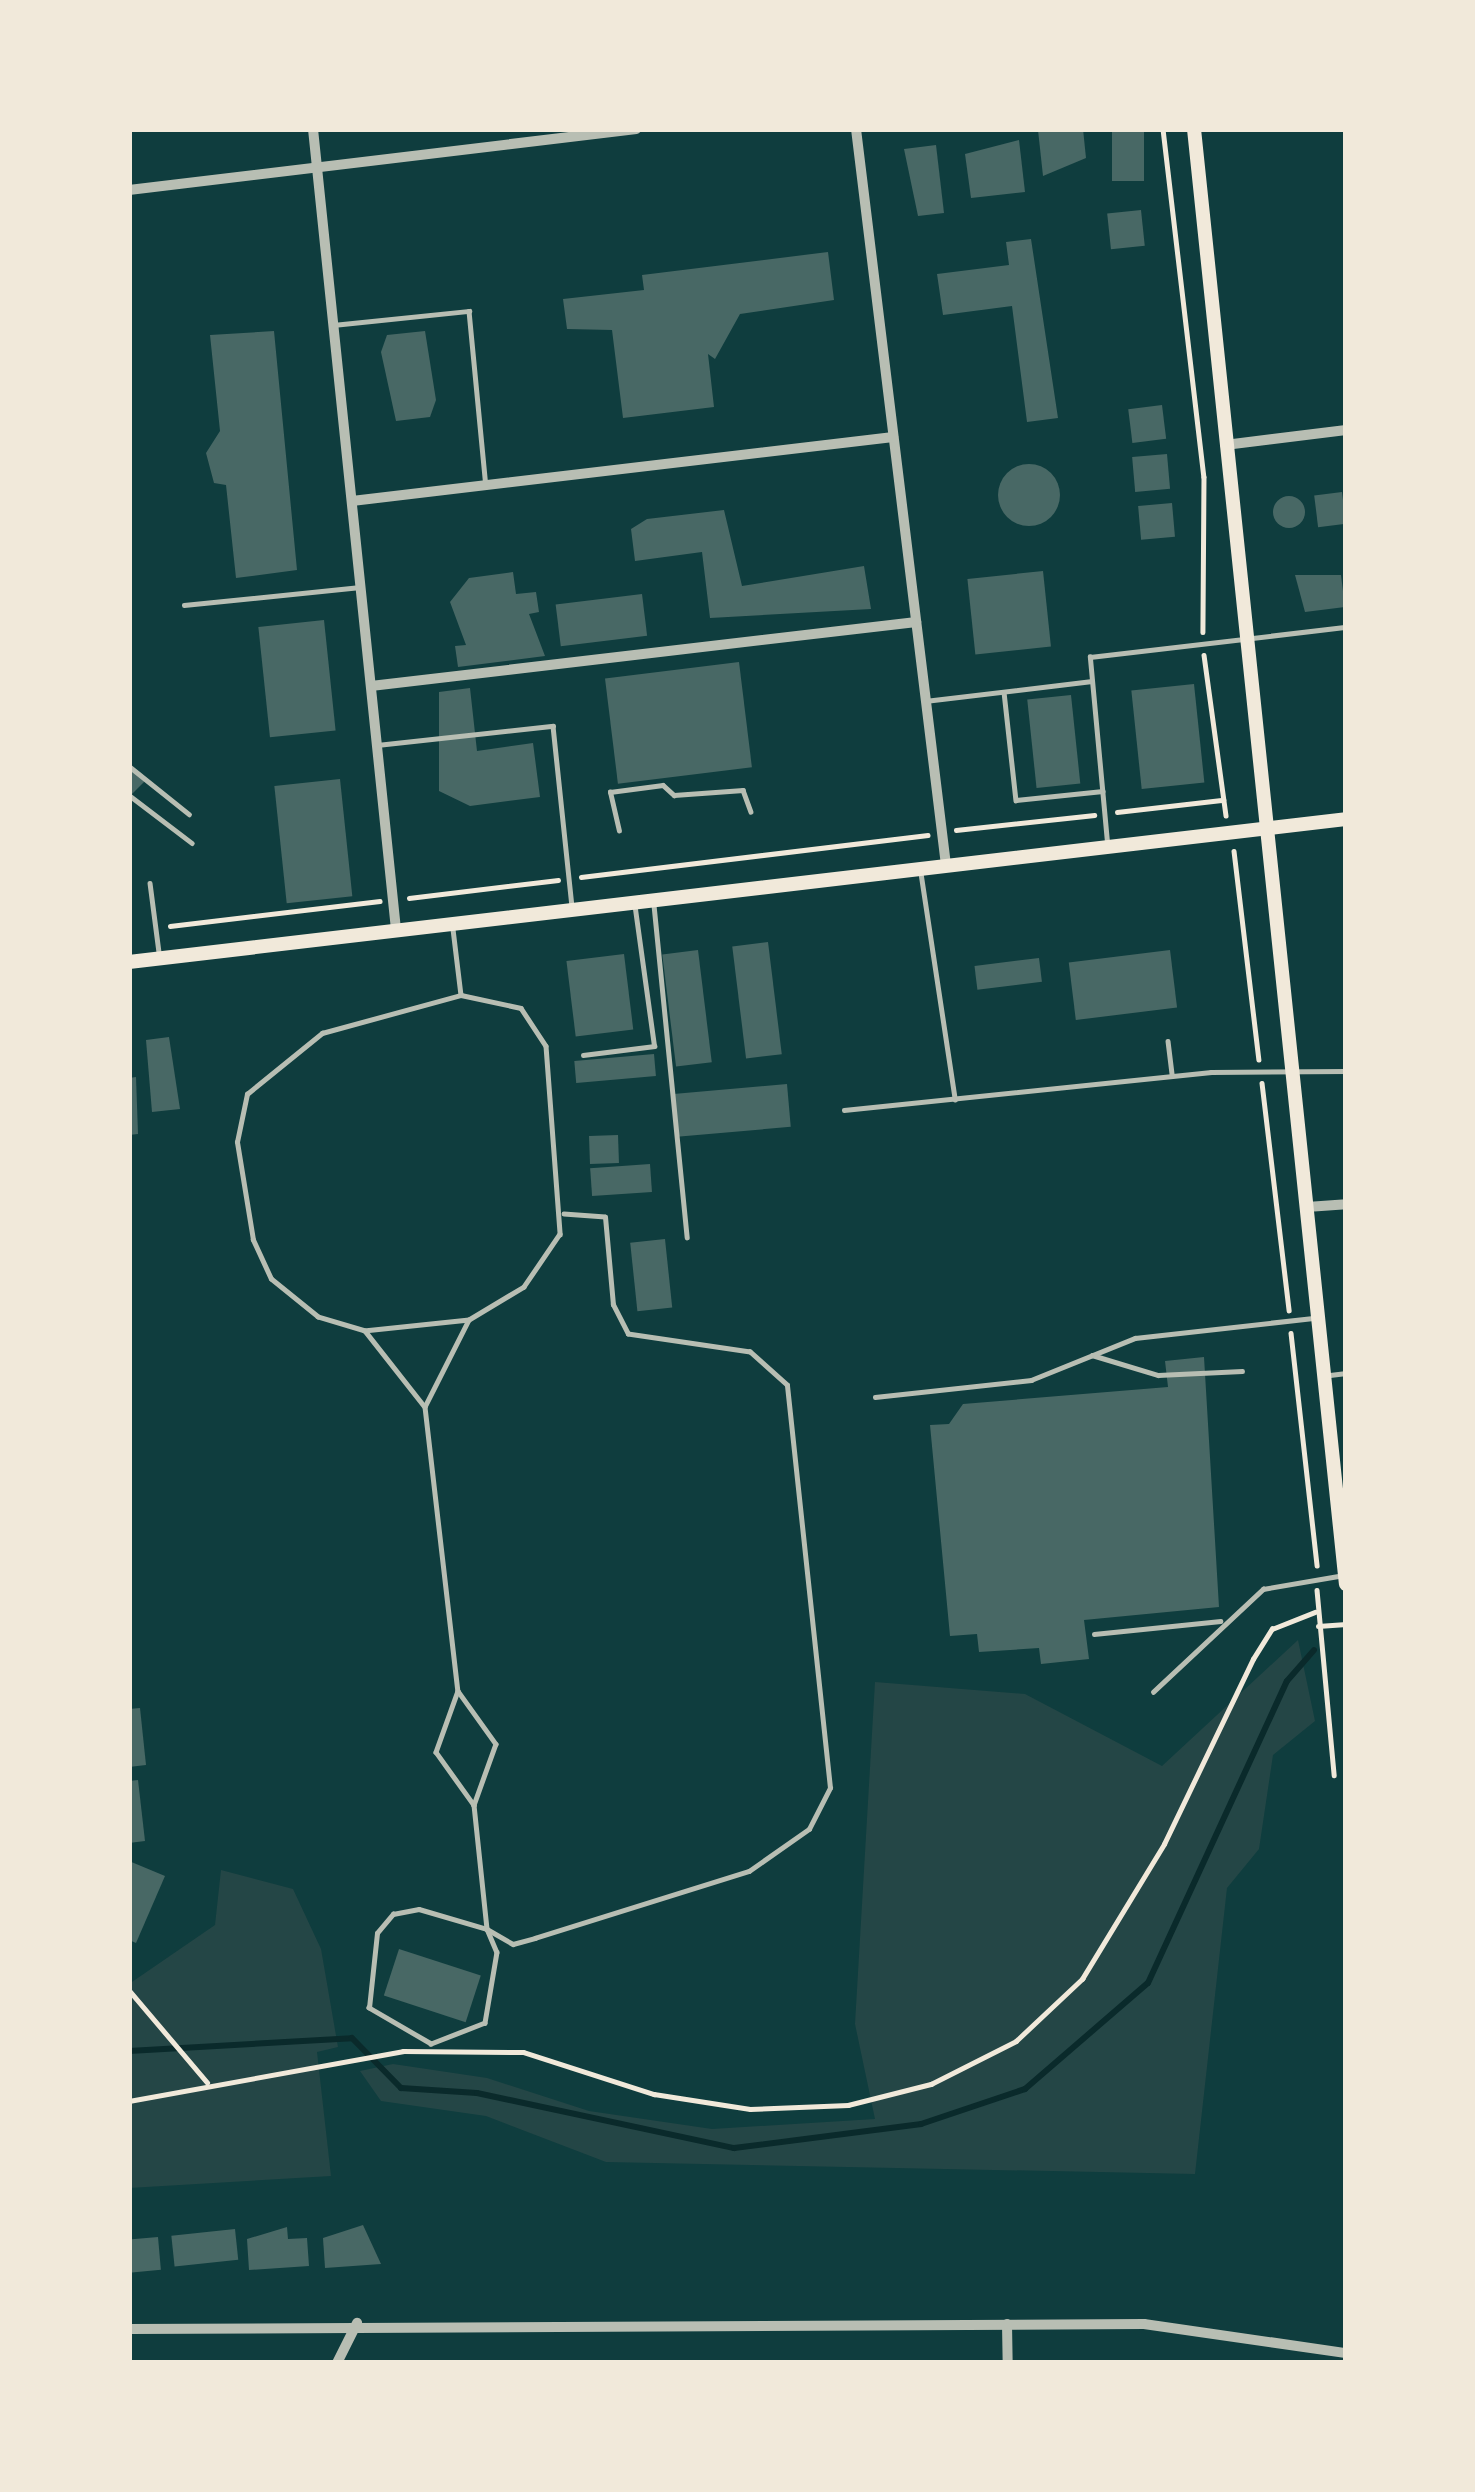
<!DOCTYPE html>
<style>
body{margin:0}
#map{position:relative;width:1475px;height:2492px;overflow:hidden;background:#0f3d3e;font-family:"Public Sans",sans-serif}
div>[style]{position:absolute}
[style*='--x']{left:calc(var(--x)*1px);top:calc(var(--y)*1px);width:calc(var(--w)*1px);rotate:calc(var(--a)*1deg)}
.green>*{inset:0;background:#244646}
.stream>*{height:6px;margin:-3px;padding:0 3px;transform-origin:3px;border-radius:3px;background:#0a2a2b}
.building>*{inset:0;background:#486865;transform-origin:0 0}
.round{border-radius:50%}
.path>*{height:4.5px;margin:-2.25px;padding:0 2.25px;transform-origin:2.25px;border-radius:2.25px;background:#f1e9da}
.service>*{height:4.5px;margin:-2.25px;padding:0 2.25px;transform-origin:2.25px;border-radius:2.25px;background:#b8beb3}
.minor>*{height:10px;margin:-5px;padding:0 5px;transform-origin:5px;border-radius:5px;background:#b8beb3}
.secondary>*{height:14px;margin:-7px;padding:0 7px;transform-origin:7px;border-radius:7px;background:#f1e9da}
span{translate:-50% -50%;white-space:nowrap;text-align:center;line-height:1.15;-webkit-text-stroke:9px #f1e9da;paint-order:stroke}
.frame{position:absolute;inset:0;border:132px solid #f1e9da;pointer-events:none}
</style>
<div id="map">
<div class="green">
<div style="clip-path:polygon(1298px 1640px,1315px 1721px,1273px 1755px,1259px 1849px,1227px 1888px,1195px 2174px,606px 2162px,486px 2116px,381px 2101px,360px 2071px,393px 2064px,487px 2078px,589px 2111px,712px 2129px,875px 2119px,855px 2024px,875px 1682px,1025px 1694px,1162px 1766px)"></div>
<div style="clip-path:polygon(221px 1870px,293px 1889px,321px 1949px,338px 2047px,317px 2052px,331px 2176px,129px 2188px,129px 1984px,215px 1925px)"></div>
</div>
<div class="stream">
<div style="--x:129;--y:2051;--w:223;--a:-3.3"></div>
<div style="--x:352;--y:2038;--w:70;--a:45.6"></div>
<div style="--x:401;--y:2088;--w:76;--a:3.8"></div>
<div style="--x:477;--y:2093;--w:263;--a:12.1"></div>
<div style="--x:734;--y:2148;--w:189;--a:-7.3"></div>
<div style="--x:921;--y:2124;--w:110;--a:-18.6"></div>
<div style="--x:1025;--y:2089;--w:162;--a:-40.8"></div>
<div style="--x:1148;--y:1983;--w:332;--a:-65.3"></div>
<div style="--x:1287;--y:1681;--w:41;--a:-48.9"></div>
</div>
<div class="building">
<div style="clip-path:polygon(1083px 129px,1086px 158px,1043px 176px,1038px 130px)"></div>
<div style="left:1112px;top:129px;width:32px;height:52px"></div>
<div style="clip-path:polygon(1019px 140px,1025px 192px,971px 198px,965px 154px)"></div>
<div style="clip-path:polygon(936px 145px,944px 213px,918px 216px,904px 149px)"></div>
<div style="left:1141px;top:210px;width:36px;height:34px;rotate:84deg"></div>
<div style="clip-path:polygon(1031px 239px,1058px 418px,1027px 422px,1012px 306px,943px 315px,937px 274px,1009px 265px,1006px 242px)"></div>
<div style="clip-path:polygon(828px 252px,834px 300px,740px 314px,715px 359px,708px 354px,714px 407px,623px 418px,612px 330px,567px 329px,563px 299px,644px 290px,642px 275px)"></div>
<div style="clip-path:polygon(274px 331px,297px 570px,236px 578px,226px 485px,214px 483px,206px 453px,220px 431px,210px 335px)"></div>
<div style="clip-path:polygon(425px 331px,436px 400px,430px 417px,396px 421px,381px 352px,387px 335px)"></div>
<div style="left:1162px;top:405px;width:34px;height:34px;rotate:83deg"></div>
<div style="left:1167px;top:454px;width:35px;height:35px;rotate:85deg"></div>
<div class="round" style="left:998px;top:464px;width:62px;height:62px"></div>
<div style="left:1342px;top:492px;width:32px;height:28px;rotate:83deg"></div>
<div class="round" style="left:1273px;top:496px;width:32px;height:32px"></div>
<div style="left:1172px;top:503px;width:34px;height:34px;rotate:85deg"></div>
<div style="clip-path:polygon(724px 510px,742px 586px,864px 566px,871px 609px,710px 618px,702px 552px,635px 561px,631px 529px,647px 519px)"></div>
<div style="left:1043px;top:571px;width:76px;height:76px;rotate:84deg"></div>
<div style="clip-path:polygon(513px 572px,516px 594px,536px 592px,539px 612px,529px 614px,545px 656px,458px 667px,455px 646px,466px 645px,450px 602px,469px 578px)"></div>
<div style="clip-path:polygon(1295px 575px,1341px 575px,1345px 607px,1305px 612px)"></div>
<div style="left:642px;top:594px;width:42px;height:87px;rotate:83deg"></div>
<div style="left:324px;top:620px;width:111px;height:66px;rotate:84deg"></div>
<div style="left:739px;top:662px;width:106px;height:135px;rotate:83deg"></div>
<div style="left:1194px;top:684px;width:99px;height:63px;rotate:84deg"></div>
<div style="clip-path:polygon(470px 688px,477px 751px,533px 743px,540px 797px,470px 806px,439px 791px,439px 692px)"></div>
<div style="left:1071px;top:695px;width:89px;height:44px;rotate:84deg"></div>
<div style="clip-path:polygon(129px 767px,146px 780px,129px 797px)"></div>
<div style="left:340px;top:779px;width:118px;height:66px;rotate:84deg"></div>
<div style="left:768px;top:942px;width:113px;height:36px;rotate:83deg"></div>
<div style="left:698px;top:950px;width:113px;height:36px;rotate:83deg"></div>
<div style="left:1170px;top:950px;width:58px;height:102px;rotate:83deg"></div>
<div style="left:624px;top:954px;width:76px;height:58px;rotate:83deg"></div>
<div style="left:1039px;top:958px;width:24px;height:65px;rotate:83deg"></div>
<div style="clip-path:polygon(169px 1037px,180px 1109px,152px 1112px,146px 1040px)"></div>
<div style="left:654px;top:1054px;width:22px;height:80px;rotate:85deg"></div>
<div style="clip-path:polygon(136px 1077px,138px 1134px,129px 1135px,129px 1078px)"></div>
<div style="left:787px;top:1084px;width:43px;height:114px;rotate:85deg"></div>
<div style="left:618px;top:1135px;width:28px;height:29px;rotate:88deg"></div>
<div style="left:650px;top:1164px;width:28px;height:60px;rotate:86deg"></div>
<div style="left:665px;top:1239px;width:69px;height:35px;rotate:84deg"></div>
<div style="clip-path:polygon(1204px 1357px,1219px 1607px,1084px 1620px,1089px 1659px,1041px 1664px,1039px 1648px,979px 1652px,977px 1634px,950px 1636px,930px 1425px,949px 1424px,963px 1404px,1168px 1387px,1165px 1361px)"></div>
<div style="clip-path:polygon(140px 1708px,146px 1765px,129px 1767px,129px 1709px)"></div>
<div style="clip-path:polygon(138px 1780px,145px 1841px,129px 1843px,129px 1781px)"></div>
<div style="clip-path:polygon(129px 1861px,165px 1876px,136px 1943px,129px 1940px)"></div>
<div style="left:399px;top:1949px;width:86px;height:49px;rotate:18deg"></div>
<div style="clip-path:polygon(363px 2225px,381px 2264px,325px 2268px,323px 2238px)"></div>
<div style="clip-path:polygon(287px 2227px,288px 2239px,307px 2238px,309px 2266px,249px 2270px,247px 2239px)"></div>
<div style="left:235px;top:2229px;width:31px;height:64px;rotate:84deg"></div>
<div style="left:158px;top:2237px;width:33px;height:29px;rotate:85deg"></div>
</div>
<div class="path">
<div style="--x:1163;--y:129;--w:350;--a:83.3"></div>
<div style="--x:1204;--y:477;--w:155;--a:90.4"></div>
<div style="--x:1204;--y:655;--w:162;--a:82.2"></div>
<div style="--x:1117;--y:812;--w:107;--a:-6.5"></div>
<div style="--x:956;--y:830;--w:139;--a:-6.2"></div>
<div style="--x:1234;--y:851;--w:210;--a:83.2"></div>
<div style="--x:581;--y:877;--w:349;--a:-6.9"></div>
<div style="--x:409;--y:898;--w:150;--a:-6.9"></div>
<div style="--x:170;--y:926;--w:211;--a:-6.8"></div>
<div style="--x:1262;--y:1083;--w:229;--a:83.2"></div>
<div style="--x:1291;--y:1333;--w:234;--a:83.6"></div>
<div style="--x:1317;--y:1590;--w:186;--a:84.7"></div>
<div style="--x:1318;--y:1626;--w:28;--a:-4"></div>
<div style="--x:129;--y:1990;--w:121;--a:49.7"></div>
<div style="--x:129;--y:2101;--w:279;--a:-10.3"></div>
<div style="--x:403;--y:2051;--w:120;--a:0.5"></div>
<div style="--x:523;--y:2052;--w:138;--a:17.8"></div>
<div style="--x:654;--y:2094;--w:97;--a:8.9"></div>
<div style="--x:750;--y:2109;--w:98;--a:-2.3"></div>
<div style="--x:848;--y:2105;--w:86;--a:-14.2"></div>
<div style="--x:931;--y:2084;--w:95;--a:-26.8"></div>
<div style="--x:1016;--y:2041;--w:91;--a:-43.2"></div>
<div style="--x:1082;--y:1979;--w:158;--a:-58.7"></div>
<div style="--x:1164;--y:1844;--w:205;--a:-64.3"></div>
<div style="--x:1253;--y:1659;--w:36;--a:-58"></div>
<div style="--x:1272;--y:1629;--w:46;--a:-21.6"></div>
</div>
<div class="service">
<div style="--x:333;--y:325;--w:137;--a:-5.9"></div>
<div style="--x:469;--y:311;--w:176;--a:84.5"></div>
<div style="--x:184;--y:605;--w:177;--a:-5.8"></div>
<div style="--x:1004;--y:692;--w:109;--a:83.7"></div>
<div style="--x:1016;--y:800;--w:87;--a:-5.9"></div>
<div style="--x:925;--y:701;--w:168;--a:-6.8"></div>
<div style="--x:129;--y:717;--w:1;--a:0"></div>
<div style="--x:377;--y:745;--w:177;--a:-6.2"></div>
<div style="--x:553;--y:726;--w:183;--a:84"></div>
<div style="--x:129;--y:766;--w:77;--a:38.7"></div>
<div style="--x:129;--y:795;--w:79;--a:37.3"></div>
<div style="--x:619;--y:831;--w:40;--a:-103"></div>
<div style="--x:610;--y:792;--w:53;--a:-7.5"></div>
<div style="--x:663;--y:785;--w:15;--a:42"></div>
<div style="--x:674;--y:795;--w:69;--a:-4.1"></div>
<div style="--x:743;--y:790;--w:23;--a:70"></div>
<div style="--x:1107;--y:842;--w:186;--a:-95.3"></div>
<div style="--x:1090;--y:657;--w:258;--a:-6.7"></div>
<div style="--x:921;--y:873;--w:229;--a:81.4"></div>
<div style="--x:150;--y:883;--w:70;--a:82.6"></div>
<div style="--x:654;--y:905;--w:334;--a:84.3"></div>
<div style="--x:453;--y:929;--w:66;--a:83.1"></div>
<div style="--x:461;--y:995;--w:61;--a:12.2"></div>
<div style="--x:521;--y:1008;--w:45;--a:56.7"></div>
<div style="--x:546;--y:1046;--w:189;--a:85.7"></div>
<div style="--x:560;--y:1234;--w:64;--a:124.2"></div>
<div style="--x:524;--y:1287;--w:64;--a:149"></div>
<div style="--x:469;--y:1320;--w:105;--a:174"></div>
<div style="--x:365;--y:1331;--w:49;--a:-163.4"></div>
<div style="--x:318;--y:1317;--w:60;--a:-141"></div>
<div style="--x:271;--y:1279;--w:43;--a:-114.8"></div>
<div style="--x:253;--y:1240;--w:99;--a:-99.3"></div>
<div style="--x:237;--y:1142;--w:49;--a:-78.2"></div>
<div style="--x:247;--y:1094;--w:97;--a:-39.1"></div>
<div style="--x:322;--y:1033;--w:144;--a:-15.3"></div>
<div style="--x:1168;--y:1041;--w:35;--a:83"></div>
<div style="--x:583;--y:1055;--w:72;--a:-7.2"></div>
<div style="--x:654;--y:1046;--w:138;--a:-97.9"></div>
<div style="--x:844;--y:1110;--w:369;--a:-5.9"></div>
<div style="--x:1211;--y:1072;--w:135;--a:-0.4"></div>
<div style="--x:469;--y:1320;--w:97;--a:116.8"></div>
<div style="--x:425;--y:1407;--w:286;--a:83.4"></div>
<div style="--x:458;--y:1691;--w:65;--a:54.4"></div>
<div style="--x:496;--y:1744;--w:65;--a:109.8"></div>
<div style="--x:474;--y:1805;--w:125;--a:84"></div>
<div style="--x:487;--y:1929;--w:25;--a:67"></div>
<div style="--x:497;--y:1952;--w:72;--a:99.6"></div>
<div style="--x:485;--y:2023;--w:58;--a:158.7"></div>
<div style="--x:431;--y:2044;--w:72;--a:-149.9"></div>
<div style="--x:369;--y:2008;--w:75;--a:-83.9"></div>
<div style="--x:377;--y:1933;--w:25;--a:-50"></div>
<div style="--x:393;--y:1914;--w:26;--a:-11"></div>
<div style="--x:419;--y:1909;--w:71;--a:16.4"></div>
<div style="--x:487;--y:1929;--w:30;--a:30"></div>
<div style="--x:513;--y:1944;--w:23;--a:-15"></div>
<div style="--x:535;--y:1938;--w:224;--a:-17.4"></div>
<div style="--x:749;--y:1871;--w:73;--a:-35"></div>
<div style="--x:809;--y:1829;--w:46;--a:-62.9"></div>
<div style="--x:830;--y:1788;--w:405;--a:-96.1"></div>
<div style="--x:787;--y:1385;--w:50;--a:-138.3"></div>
<div style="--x:750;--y:1352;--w:123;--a:-171.6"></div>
<div style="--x:628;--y:1334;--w:33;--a:-117"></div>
<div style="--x:613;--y:1305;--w:88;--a:-95.2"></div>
<div style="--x:605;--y:1217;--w:41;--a:-175.8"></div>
<div style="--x:366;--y:1332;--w:95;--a:51.8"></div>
<div style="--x:1092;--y:1355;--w:69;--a:16.9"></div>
<div style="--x:1158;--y:1375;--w:84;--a:-2.7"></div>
<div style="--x:1330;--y:1375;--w:16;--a:-7"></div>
<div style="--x:875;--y:1397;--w:157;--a:-6.2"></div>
<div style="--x:1031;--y:1380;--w:112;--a:-22"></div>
<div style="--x:1135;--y:1338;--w:179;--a:-6.4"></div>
<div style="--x:1094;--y:1634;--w:127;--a:-5.9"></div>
<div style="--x:458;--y:1691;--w:65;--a:109.8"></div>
<div style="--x:436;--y:1752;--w:65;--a:54.4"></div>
<div style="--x:1153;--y:1692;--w:151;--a:-43.1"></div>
<div style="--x:1263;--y:1589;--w:82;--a:-9.8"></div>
</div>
<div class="minor">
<div style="--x:313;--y:129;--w:804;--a:84.08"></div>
<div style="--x:856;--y:129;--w:741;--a:83.03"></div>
<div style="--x:129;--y:190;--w:511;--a:-6.86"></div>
<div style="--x:1225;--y:445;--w:122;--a:-7.1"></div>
<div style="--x:352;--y:501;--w:545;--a:-6.75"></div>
<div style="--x:371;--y:686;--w:549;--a:-6.7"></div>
<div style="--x:1307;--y:1207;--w:39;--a:-4"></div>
<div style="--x:1007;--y:2324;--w:39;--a:89"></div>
<div style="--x:129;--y:2329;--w:1015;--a:-0.28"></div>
<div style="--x:1144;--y:2324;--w:204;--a:8.2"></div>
<div style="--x:337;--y:2363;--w:45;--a:-63.4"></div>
</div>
<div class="secondary">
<div style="--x:1194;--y:129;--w:1463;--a:84.04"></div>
<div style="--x:129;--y:962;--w:1225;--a:-6.7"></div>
</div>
<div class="frame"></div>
</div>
